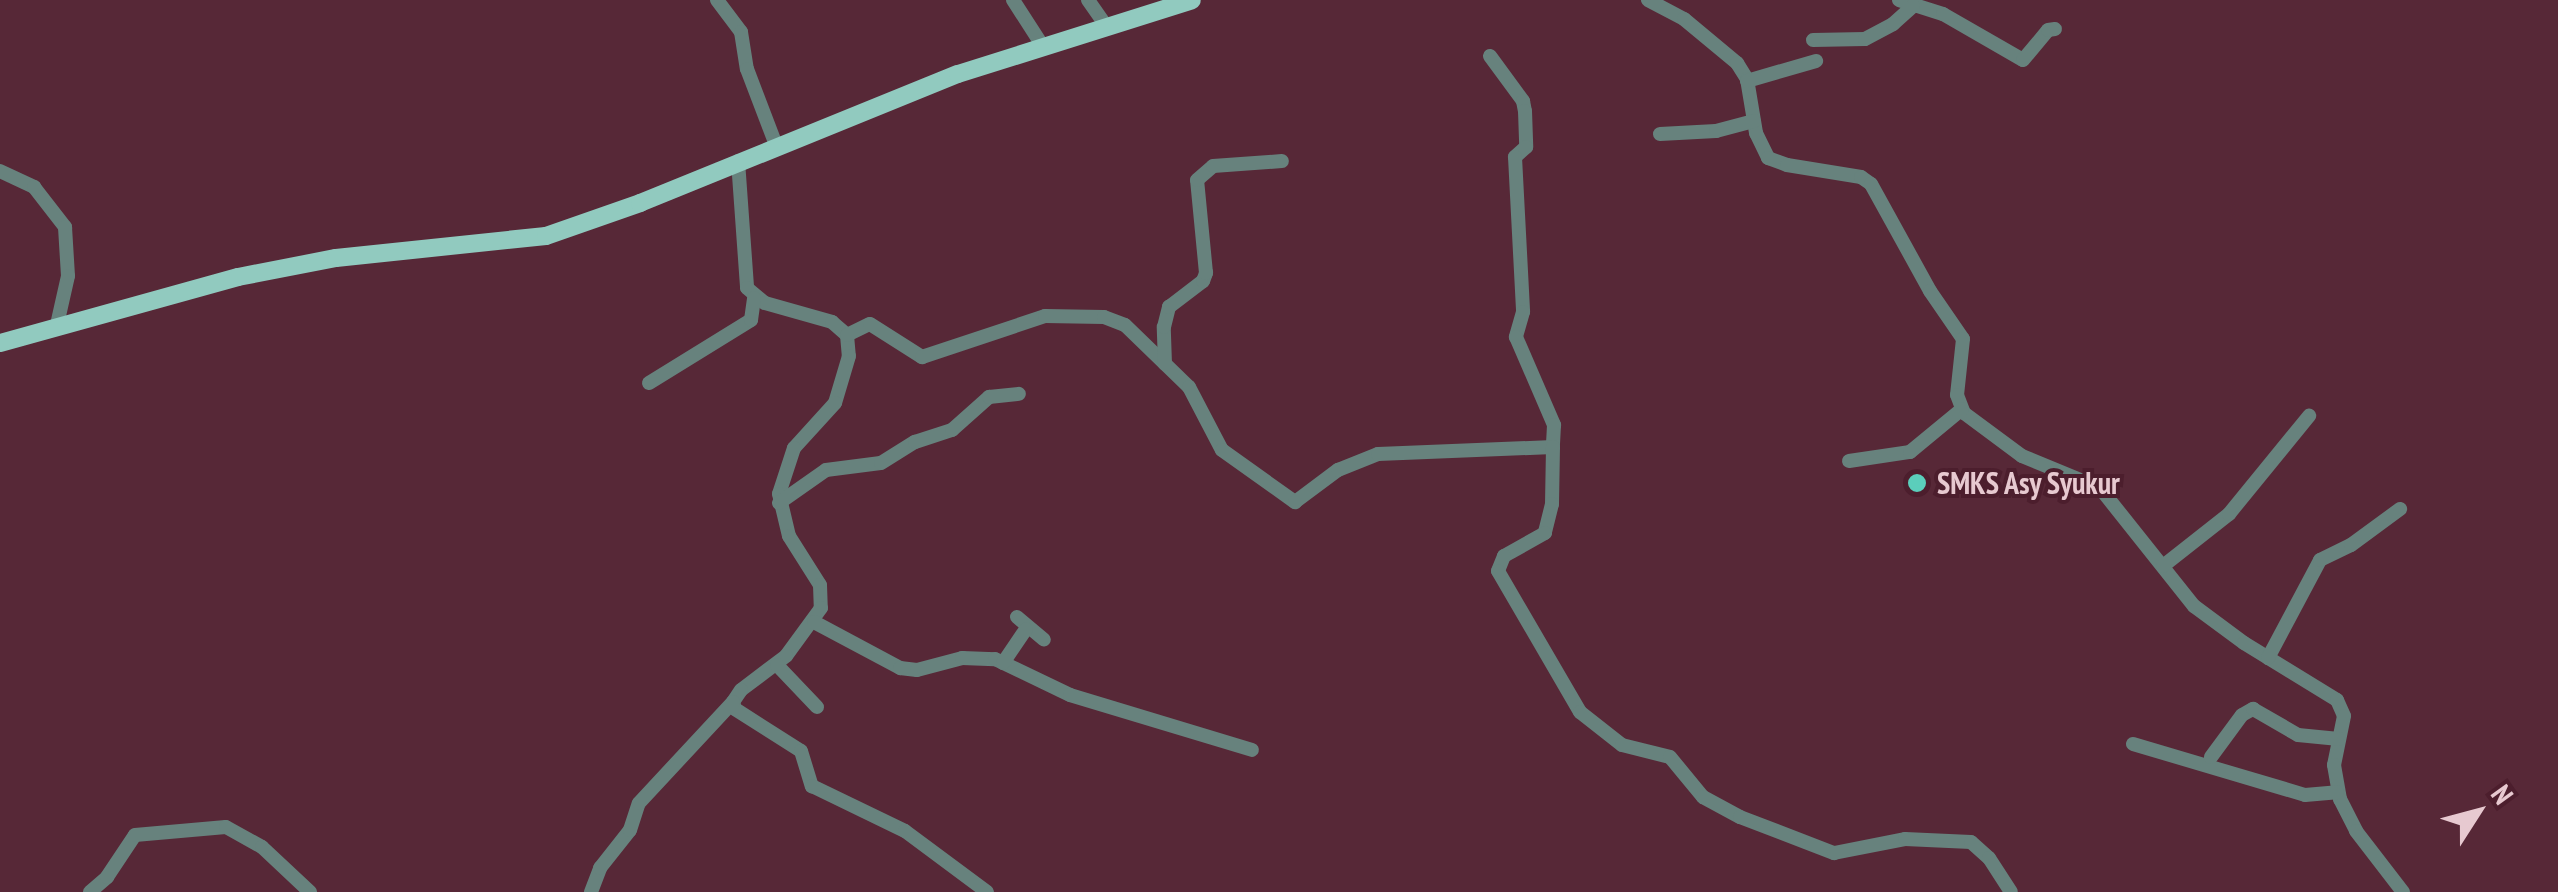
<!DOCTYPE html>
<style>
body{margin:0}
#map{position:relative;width:2558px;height:892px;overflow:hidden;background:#572837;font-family:"PT Sans Narrow",sans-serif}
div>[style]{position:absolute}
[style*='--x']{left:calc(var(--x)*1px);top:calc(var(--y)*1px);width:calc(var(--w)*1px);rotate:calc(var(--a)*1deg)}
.minor>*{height:14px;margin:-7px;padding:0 7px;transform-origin:7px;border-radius:7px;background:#67827d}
.major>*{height:18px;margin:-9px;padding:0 9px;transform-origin:9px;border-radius:9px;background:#91cabf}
.dots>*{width:28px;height:28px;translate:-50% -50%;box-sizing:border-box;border:5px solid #4c1e2d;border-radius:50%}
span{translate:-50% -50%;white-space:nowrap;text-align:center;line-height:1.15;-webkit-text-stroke:8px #4c1e2d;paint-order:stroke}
.poi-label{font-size:30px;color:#e7c9d0;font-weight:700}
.left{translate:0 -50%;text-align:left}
.north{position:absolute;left:2428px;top:762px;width:100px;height:100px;-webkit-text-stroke:8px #4c1e2d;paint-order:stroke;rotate:54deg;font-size:28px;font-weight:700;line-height:40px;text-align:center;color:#e7c9d0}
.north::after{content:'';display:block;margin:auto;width:35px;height:45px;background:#e7c9d0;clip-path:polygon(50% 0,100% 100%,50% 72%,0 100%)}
</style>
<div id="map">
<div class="minor">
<div style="--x:717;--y:0;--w:40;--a:53"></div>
<div style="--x:741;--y:32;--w:37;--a:81"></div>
<div style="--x:747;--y:69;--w:81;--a:69.1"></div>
<div style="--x:1013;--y:0;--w:54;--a:57.2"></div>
<div style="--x:1088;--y:0;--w:29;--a:55"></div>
<div style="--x:1648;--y:0;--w:41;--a:27.8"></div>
<div style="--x:1684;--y:19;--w:69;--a:39.7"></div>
<div style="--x:1737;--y:63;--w:19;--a:58"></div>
<div style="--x:1747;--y:79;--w:55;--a:80.5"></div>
<div style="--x:1756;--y:133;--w:28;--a:64"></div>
<div style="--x:1768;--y:158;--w:20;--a:20"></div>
<div style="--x:1787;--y:165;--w:75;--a:9.2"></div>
<div style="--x:1861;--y:177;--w:12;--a:35"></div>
<div style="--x:1871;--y:184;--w:122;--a:61.1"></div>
<div style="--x:1930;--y:291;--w:58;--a:55.5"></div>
<div style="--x:1963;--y:339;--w:56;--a:96.1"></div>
<div style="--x:1957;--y:395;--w:19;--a:69"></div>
<div style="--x:1964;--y:413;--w:72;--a:36.6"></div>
<div style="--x:2022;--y:456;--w:84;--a:22.3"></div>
<div style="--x:2100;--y:488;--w:151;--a:51.5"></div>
<div style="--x:2194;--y:606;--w:62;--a:36.5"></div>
<div style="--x:2244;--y:643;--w:109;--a:31.5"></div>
<div style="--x:2337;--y:700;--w:17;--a:66"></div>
<div style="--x:2344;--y:716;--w:50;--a:101.5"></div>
<div style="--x:2334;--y:765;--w:35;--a:80"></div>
<div style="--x:2340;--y:799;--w:36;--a:63"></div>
<div style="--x:2356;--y:831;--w:77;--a:52.4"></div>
<div style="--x:1899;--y:0;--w:46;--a:17.7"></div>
<div style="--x:1943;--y:14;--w:92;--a:29.9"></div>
<div style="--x:2023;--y:60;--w:39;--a:-50"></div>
<div style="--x:2048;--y:30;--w:7;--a:-8"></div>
<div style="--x:1813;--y:40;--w:52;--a:-1.1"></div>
<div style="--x:1865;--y:39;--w:32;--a:-28"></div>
<div style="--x:1893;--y:24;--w:27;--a:-42"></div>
<div style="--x:1490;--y:56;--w:56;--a:53.7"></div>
<div style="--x:1523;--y:101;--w:10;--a:79"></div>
<div style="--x:1525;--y:111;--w:36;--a:88"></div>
<div style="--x:1526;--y:147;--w:15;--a:138"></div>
<div style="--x:1515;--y:157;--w:155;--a:87"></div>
<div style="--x:1523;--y:312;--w:26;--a:106"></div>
<div style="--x:1516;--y:337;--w:96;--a:66.6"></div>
<div style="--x:1554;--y:425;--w:22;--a:93"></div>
<div style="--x:1747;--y:81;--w:72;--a:-16.2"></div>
<div style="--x:1660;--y:134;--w:56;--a:-3.1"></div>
<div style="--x:1716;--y:131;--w:39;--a:-15"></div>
<div style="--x:738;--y:161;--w:127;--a:85.9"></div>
<div style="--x:747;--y:288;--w:23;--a:40"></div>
<div style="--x:765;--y:303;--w:70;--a:15.8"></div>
<div style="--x:832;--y:322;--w:20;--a:41"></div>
<div style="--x:847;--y:335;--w:21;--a:85"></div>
<div style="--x:849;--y:356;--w:49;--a:106.6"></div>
<div style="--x:835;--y:403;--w:61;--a:132.3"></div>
<div style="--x:794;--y:448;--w:48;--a:108.1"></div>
<div style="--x:779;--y:494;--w:43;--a:76.6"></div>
<div style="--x:789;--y:536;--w:58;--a:57.7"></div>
<div style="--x:820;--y:585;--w:23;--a:88"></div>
<div style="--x:821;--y:608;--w:59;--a:126.1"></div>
<div style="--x:786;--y:656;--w:56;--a:142.9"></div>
<div style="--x:741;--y:690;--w:14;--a:124"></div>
<div style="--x:733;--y:702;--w:7;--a:74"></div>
<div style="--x:735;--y:709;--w:78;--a:32.5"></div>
<div style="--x:801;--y:751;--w:37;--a:73"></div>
<div style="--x:812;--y:786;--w:103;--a:25.8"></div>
<div style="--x:905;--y:831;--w:102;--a:36.6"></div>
<div style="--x:0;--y:171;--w:38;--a:25"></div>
<div style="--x:34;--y:187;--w:51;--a:52.2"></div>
<div style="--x:65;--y:227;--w:49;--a:86.5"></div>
<div style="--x:68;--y:276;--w:50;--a:102.7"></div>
<div style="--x:847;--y:335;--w:25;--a:-26"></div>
<div style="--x:870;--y:324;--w:62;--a:32.4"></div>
<div style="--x:922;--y:357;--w:130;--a:-18.4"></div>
<div style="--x:1045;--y:316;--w:59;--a:1"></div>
<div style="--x:1104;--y:317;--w:22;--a:21"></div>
<div style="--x:1125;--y:325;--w:89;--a:44.1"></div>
<div style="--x:1189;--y:387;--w:71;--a:62.4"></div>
<div style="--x:1222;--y:450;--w:90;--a:35.5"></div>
<div style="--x:1295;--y:502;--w:54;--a:-36.7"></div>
<div style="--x:1338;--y:470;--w:43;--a:-21.8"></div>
<div style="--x:1378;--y:454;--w:175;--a:-2.3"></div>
<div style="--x:1553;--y:447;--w:57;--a:91"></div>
<div style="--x:1552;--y:504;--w:30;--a:104"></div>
<div style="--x:1545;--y:533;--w:47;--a:150.7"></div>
<div style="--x:1504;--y:556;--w:16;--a:112"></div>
<div style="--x:1498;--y:571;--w:163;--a:59.8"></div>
<div style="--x:1580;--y:712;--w:53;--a:38.2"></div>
<div style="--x:1622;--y:745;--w:49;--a:14"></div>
<div style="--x:1670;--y:757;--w:52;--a:50.5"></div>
<div style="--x:1703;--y:797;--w:42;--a:28.4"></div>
<div style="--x:1740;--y:817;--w:101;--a:21"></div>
<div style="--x:1834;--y:853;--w:72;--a:-11.2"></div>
<div style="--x:1905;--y:839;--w:66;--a:2.6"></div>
<div style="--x:1971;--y:842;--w:24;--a:42"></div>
<div style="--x:1989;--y:858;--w:40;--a:57.1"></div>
<div style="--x:1165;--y:364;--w:37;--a:-92"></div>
<div style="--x:1164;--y:327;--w:21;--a:-76"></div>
<div style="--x:1169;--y:307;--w:43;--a:-37.4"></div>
<div style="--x:1203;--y:281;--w:9;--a:-69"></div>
<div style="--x:1206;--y:273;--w:93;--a:-95.5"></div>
<div style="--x:1197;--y:180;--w:21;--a:-41"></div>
<div style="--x:1213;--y:166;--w:69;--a:-4.1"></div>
<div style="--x:649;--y:383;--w:120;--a:-31.7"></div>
<div style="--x:751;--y:320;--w:22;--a:-82"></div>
<div style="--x:1849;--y:461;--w:62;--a:-8.4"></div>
<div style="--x:1910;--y:452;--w:67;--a:-39.6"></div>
<div style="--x:779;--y:503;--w:57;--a:-35.1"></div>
<div style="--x:826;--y:470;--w:55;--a:-7.3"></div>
<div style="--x:881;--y:463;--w:40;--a:-32"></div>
<div style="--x:915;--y:442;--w:39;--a:-18"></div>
<div style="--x:952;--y:430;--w:50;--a:-41.7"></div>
<div style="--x:989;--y:397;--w:30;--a:-6"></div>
<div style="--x:2163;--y:566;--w:84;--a:-38.2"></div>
<div style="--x:2229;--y:514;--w:127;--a:-50.8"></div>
<div style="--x:1017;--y:617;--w:35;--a:40"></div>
<div style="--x:814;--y:622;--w:98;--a:28.1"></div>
<div style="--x:900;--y:668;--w:17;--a:7"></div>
<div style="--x:917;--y:670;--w:47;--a:-14.9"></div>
<div style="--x:962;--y:658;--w:33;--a:2"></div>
<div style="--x:995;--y:659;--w:83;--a:25.6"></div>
<div style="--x:1070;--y:695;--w:190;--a:16.8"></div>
<div style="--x:2268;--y:658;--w:111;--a:-62"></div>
<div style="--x:2320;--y:560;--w:34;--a:-26"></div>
<div style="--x:2351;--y:545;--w:61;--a:-36.3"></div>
<div style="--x:1003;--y:663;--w:41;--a:-55.9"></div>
<div style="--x:777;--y:665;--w:58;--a:46.4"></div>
<div style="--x:2133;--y:744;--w:179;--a:16.5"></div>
<div style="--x:2305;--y:795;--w:32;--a:-5"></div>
<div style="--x:2211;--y:757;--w:52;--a:-53.6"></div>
<div style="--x:2242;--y:715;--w:13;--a:-29"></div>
<div style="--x:2253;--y:709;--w:52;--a:30"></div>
<div style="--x:2298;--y:735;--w:41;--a:5.6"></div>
<div style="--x:90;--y:892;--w:23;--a:-41"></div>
<div style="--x:107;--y:877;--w:50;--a:-56.3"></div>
<div style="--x:135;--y:835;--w:91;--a:-5"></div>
<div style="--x:226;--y:827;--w:41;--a:29.1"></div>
<div style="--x:262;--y:847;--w:66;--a:43.2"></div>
<div style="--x:591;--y:892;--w:26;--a:-69"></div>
<div style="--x:600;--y:868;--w:48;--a:-51.7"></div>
<div style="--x:630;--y:830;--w:28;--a:-72"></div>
<div style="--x:639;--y:803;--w:138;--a:-47.1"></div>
</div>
<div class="major">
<div style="--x:0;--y:343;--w:247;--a:-15.5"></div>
<div style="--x:238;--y:277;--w:100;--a:-11"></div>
<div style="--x:336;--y:258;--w:211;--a:-6"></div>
<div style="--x:546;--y:236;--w:100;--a:-19.3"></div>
<div style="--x:640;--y:203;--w:343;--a:-22.1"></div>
<div style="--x:958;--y:74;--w:245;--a:-17.5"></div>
</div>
<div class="dots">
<div style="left:1917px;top:483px;background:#5bcebb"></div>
</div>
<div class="poi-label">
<span class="left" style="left:1937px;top:483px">SMKS Asy Syukur</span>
</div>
<div class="north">N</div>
</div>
